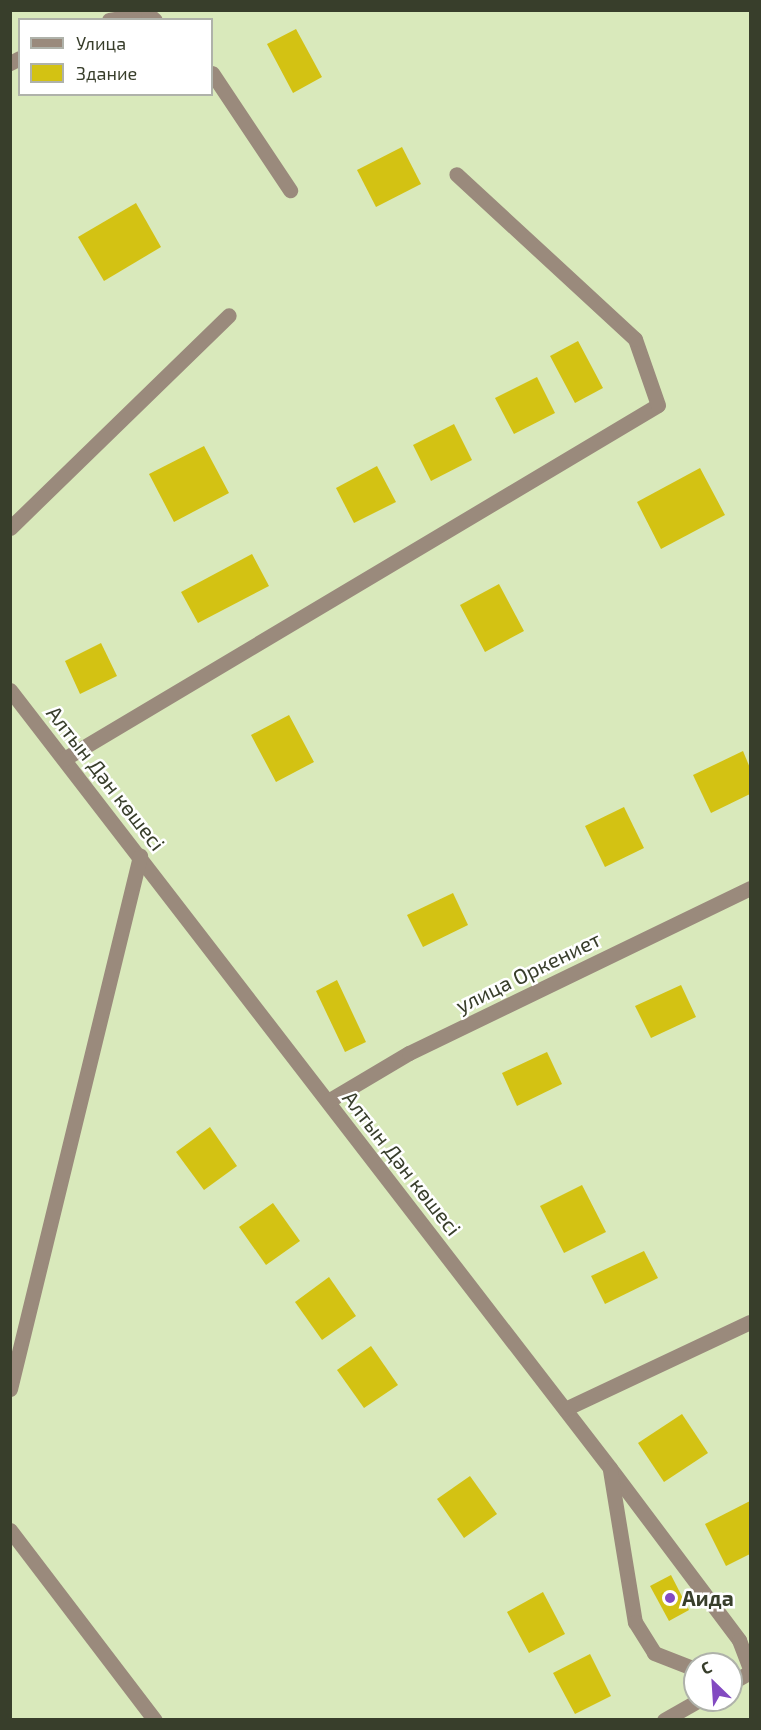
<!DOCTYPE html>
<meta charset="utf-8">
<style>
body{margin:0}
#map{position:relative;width:761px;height:1730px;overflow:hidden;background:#d9e9bb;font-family:"Exo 2",sans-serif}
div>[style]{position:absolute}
.building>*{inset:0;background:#d3c213}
.minor>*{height:15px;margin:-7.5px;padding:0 7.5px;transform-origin:7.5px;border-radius:7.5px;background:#9a8a7c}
.dots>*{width:16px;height:16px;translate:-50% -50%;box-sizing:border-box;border:3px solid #fff;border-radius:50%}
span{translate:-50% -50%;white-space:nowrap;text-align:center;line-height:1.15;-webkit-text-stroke:5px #fff;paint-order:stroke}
.street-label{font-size:21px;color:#383e2b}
.poi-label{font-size:21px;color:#383e2b;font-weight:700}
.left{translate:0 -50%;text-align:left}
.frame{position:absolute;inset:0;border:12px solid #383e2b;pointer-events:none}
.legend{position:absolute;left:18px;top:18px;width:195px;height:78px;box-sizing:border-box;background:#fff;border:2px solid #afb2aa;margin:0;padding:8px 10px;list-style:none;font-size:18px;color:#383e2b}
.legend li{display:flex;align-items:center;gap:12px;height:30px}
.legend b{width:30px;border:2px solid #afb2aa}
.north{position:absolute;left:683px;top:1652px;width:60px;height:60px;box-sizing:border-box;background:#fff;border:2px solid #afb2aa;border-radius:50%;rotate:335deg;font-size:16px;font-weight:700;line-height:24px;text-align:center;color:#383e2b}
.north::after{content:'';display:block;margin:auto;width:21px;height:27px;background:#834ac1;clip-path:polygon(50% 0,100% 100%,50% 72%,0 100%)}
</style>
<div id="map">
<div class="building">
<i style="clip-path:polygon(296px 29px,322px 77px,293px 93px,267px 44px)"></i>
<i style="clip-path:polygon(402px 147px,421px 184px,376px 207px,357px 170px)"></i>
<i style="clip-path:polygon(136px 203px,161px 247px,104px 281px,78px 237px)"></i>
<i style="clip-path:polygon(578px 341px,603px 388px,575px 403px,550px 356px)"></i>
<i style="clip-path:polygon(537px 377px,555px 413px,514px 434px,495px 398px)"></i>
<i style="clip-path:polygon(454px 424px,472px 460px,431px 481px,413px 445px)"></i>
<i style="clip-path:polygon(204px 446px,229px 493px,174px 522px,149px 474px)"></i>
<i style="clip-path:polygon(377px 466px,396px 502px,354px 523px,336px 488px)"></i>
<i style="clip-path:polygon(700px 468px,725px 515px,661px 549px,637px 502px)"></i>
<i style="clip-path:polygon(252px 554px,269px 586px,198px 623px,181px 592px)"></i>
<i style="clip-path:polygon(499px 584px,524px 631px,485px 652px,460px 605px)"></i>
<i style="clip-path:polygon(101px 643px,117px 676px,80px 694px,65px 661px)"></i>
<i style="clip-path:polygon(289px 715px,314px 762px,276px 782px,251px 735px)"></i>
<i style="clip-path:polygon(743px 751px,750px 768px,750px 794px,711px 813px,693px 775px)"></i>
<i style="clip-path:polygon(624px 807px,644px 848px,605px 867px,585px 826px)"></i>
<i style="clip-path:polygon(453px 893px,468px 925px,423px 947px,407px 915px)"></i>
<i style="clip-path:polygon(337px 980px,366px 1042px,345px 1052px,316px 991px)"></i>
<i style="clip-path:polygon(681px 985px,696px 1017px,651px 1038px,635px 1006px)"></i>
<i style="clip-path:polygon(547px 1052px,562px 1084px,517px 1106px,502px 1073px)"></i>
<i style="clip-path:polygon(210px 1127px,237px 1166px,204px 1190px,176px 1152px)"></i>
<i style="clip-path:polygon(582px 1185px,606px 1232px,564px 1253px,540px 1206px)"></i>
<i style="clip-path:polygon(273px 1203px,300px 1241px,266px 1265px,239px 1227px)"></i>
<i style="clip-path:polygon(644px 1251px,658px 1278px,605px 1304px,591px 1276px)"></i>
<i style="clip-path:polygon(329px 1277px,356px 1316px,322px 1340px,295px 1302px)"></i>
<i style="clip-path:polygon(371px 1346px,398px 1385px,364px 1408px,337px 1370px)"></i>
<i style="clip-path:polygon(682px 1414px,708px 1453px,664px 1482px,638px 1443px)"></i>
<i style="clip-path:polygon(470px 1476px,497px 1514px,464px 1538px,437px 1499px)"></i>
<i style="clip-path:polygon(750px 1501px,750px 1554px,726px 1566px,705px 1524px)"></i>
<i style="clip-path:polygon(671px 1575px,689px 1610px,669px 1621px,650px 1586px)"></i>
<i style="clip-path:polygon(543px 1592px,565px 1634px,529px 1653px,507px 1612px)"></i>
<i style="clip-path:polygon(590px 1654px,611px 1696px,575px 1714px,553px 1673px)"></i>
</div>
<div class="minor">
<i style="left:109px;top:20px;width:39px;rotate:-9deg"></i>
<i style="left:148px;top:14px;width:9px;rotate:41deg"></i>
<i style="left:10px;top:63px;width:11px;rotate:-27deg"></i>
<i style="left:212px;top:73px;width:141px;rotate:56.3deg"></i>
<i style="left:10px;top:528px;width:305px;rotate:-44.2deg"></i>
<i style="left:10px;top:690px;width:982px;rotate:52.36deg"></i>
<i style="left:610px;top:1468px;width:215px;rotate:53.1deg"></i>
<i style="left:739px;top:1640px;width:31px;rotate:69deg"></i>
<i style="left:64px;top:759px;width:691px;rotate:-30.79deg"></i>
<i style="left:658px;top:405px;width:70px;rotate:-109.2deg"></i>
<i style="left:635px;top:339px;width:243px;rotate:-137.3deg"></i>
<i style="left:328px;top:1101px;width:94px;rotate:-30.7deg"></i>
<i style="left:409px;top:1053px;width:379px;rotate:-25.8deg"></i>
<i style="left:10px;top:1389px;width:549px;rotate:-76.29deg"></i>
<i style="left:565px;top:1409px;width:204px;rotate:-25.2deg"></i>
<i style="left:610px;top:1470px;width:154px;rotate:80.7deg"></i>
<i style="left:635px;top:1622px;width:36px;rotate:58deg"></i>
<i style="left:654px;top:1653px;width:44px;rotate:21.3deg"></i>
<i style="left:10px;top:1530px;width:239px;rotate:52.7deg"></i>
<i style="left:731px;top:1683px;width:22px;rotate:-30deg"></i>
<i style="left:664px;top:1720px;width:40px;rotate:-29.7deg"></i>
</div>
<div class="dots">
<i style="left:670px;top:1598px;background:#834ac1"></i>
</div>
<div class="street-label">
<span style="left:106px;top:778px;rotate:52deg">Алтын Дән көшесі</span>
<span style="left:528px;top:972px;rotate:-26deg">улица Оркениет</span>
<span style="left:402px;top:1163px;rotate:52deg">Алтын Дән көшесі</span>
</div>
<div class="poi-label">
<span class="left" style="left:682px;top:1598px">Аида</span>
</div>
<div class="frame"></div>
<ul class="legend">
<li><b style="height:8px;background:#9a8a7c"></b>Улица</li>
<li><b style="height:16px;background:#d3c213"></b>Здание</li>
</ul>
<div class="north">С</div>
</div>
